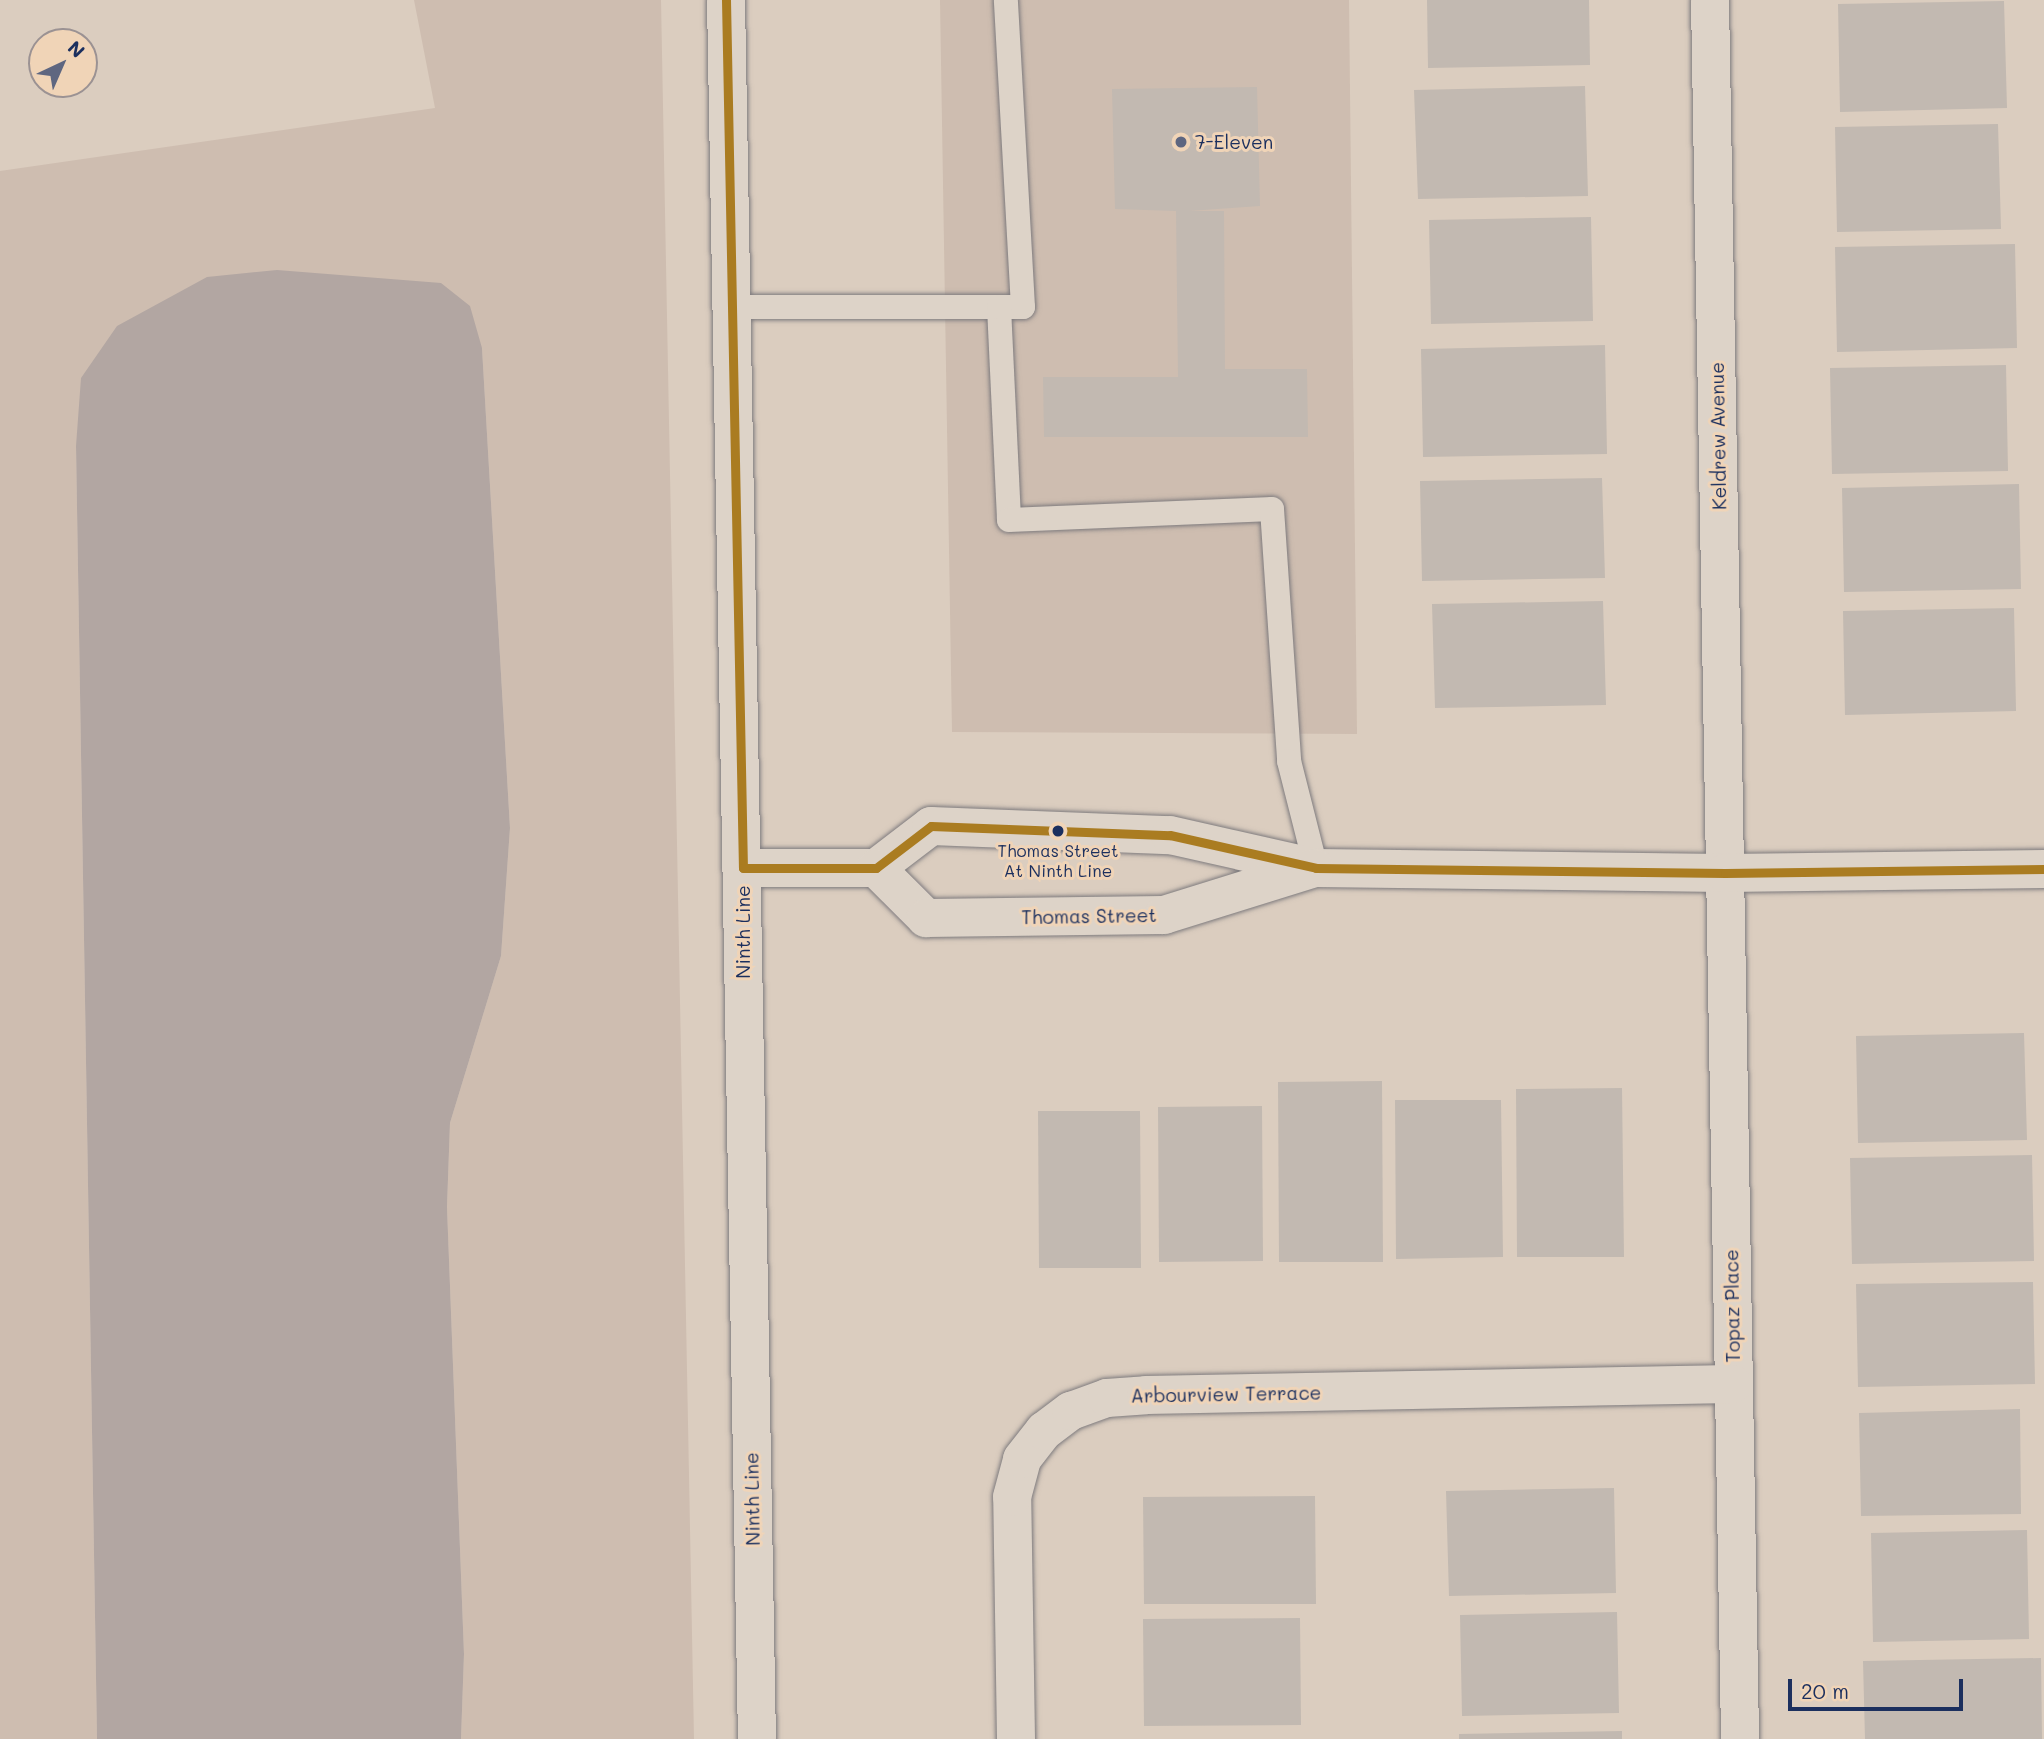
<!DOCTYPE html>
<style>
body{margin:0}
#map{position:relative;width:2044px;height:1739px;overflow:hidden;background:#dbcdbf;font-family:Mali,sans-serif}
div>[style]{position:absolute}
.built>*{inset:0;background:#cebdb0}
.water>*{inset:0;background:#b2a6a2}
.building>*{inset:0;background:#c2b9b1}
.roads{filter:drop-shadow(0 0 2px #7e7b7e) drop-shadow(0 0 2px #7e7b7e)}
.service>*{height:24px;margin:-12px;padding:0 12px;transform-origin:12px;border-radius:12px;background:#ddd3c8}
.minor>*{height:38px;margin:-19px;padding:0 19px;transform-origin:19px;border-radius:19px;background:#ddd3c8}
.tertiary>*{height:38px;margin:-19px;padding:0 19px;transform-origin:19px;border-radius:19px;background:#ddd3c8}
.secondary>*{height:38px;margin:-19px;padding:0 19px;transform-origin:19px;border-radius:19px;background:#ddd3c8}
.bus-1>*{height:9px;margin:-4.5px;padding:0 4.5px;transform-origin:4.5px;border-radius:4.5px;background:#aa7c21}
.dots>*{width:19px;height:19px;translate:-50% -50%;box-sizing:border-box;border:4px solid #f0d4b7;border-radius:50%}
span{translate:-50% -50%;white-space:nowrap;text-align:center;line-height:1.15;-webkit-text-stroke:6px #f0d4b7;paint-order:stroke}
.bus-label{font-size:17px;color:#1b2f5e}
.poi-label{font-size:19px;color:#1b2f5e}
.left{translate:0 -50%;text-align:left}
.street-label{font-size:19px;color:#1b2f5e}
.north{position:absolute;left:28px;top:28px;width:70px;height:70px;box-sizing:border-box;background:#f0d4b7;border:2px solid #9b9293;border-radius:50%;rotate:44deg;font-size:19px;font-weight:700;line-height:28px;text-align:center;color:#1b2f5e}
.north::after{content:'';display:block;margin:auto;width:24px;height:32px;background:#5e6680;clip-path:polygon(50% 0,100% 100%,50% 72%,0 100%)}
.scale{position:absolute;left:1788px;top:1679px;width:175px;height:32px;box-sizing:border-box;border:4px solid #1b2f5e;border-top:0;padding-left:9px;font-size:21px;line-height:24px;white-space:nowrap;color:#1b2f5e;-webkit-text-stroke:5px #f0d4b7;paint-order:stroke}
</style>
<div id="map">
<div class="built">
<i style="clip-path:polygon(414px 0,661px 0,694px 1739px,461px 1739px,464px 1654px,447px 1207px,450px 1123px,501px 956px,510px 828px,482px 348px,76px 446px,97px 1739px,0 1739px,0 171px,435px 108px)"></i>
<i style="clip-path:polygon(940px 0,1349px 0,1357px 734px,952px 732px)"></i>
</div>
<div class="water">
<i style="clip-path:polygon(277px 270px,441px 283px,470px 306px,482px 348px,510px 828px,501px 956px,450px 1123px,447px 1207px,464px 1654px,461px 1739px,97px 1739px,76px 446px,81px 378px,117px 326px,207px 277px)"></i>
</div>
<div class="building">
<i style="clip-path:polygon(1427px 0,1589px 0,1590px 65px,1428px 68px)"></i>
<i style="clip-path:polygon(2004px 1px,2007px 108px,1840px 112px,1838px 4px)"></i>
<i style="clip-path:polygon(1585px 86px,1588px 196px,1418px 199px,1414px 90px)"></i>
<i style="clip-path:polygon(1257px 87px,1260px 206px,1189px 211px,1224px 211px,1225px 369px,1307px 369px,1308px 437px,1044px 437px,1043px 377px,1178px 377px,1176px 211px,1115px 209px,1112px 89px)"></i>
<i style="clip-path:polygon(1998px 124px,2001px 229px,1837px 232px,1835px 127px)"></i>
<i style="clip-path:polygon(1591px 217px,1593px 321px,1431px 324px,1429px 220px)"></i>
<i style="clip-path:polygon(2015px 244px,2017px 348px,1837px 352px,1835px 247px)"></i>
<i style="clip-path:polygon(1605px 345px,1607px 454px,1423px 457px,1421px 349px)"></i>
<i style="clip-path:polygon(2006px 365px,2008px 471px,1832px 474px,1830px 368px)"></i>
<i style="clip-path:polygon(1602px 478px,1605px 578px,1422px 581px,1420px 481px)"></i>
<i style="clip-path:polygon(2019px 484px,2021px 589px,1844px 592px,1842px 488px)"></i>
<i style="clip-path:polygon(1603px 601px,1606px 705px,1435px 708px,1432px 604px)"></i>
<i style="clip-path:polygon(2014px 608px,2016px 711px,1845px 715px,1843px 611px)"></i>
<i style="clip-path:polygon(2024px 1033px,2027px 1140px,1858px 1143px,1856px 1036px)"></i>
<i style="clip-path:polygon(1382px 1081px,1383px 1262px,1279px 1262px,1278px 1082px)"></i>
<i style="clip-path:polygon(1622px 1088px,1624px 1257px,1517px 1257px,1516px 1089px)"></i>
<i style="clip-path:polygon(1395px 1100px,1501px 1100px,1503px 1257px,1396px 1259px)"></i>
<i style="clip-path:polygon(1262px 1106px,1263px 1261px,1159px 1262px,1158px 1107px)"></i>
<i style="clip-path:polygon(1038px 1111px,1140px 1111px,1141px 1268px,1039px 1268px)"></i>
<i style="clip-path:polygon(2032px 1155px,2034px 1261px,1852px 1264px,1850px 1158px)"></i>
<i style="clip-path:polygon(2033px 1282px,2035px 1384px,1858px 1387px,1856px 1284px)"></i>
<i style="clip-path:polygon(2020px 1409px,2021px 1514px,1861px 1516px,1859px 1413px)"></i>
<i style="clip-path:polygon(1614px 1488px,1616px 1593px,1449px 1596px,1446px 1491px)"></i>
<i style="clip-path:polygon(1315px 1496px,1316px 1604px,1144px 1604px,1143px 1497px)"></i>
<i style="clip-path:polygon(2027px 1530px,2029px 1639px,1873px 1642px,1871px 1533px)"></i>
<i style="clip-path:polygon(1617px 1612px,1619px 1713px,1462px 1716px,1460px 1615px)"></i>
<i style="clip-path:polygon(1300px 1618px,1301px 1725px,1144px 1726px,1143px 1619px)"></i>
<i style="clip-path:polygon(2041px 1658px,2042px 1739px,1865px 1739px,1863px 1661px)"></i>
<i style="clip-path:polygon(1622px 1731px,1622px 1739px,1459px 1739px,1459px 1734px)"></i>
</div>
<div class="roads">
<div class="service">
<i style="left:732px;top:307px;width:267px"></i>
<i style="left:999px;top:307px;width:213px;rotate:87.3deg"></i>
<i style="left:1009px;top:520px;width:263px;rotate:-2.4deg"></i>
<i style="left:1272px;top:509px;width:253px;rotate:86.1deg"></i>
<i style="left:1289px;top:761px;width:110px;rotate:75.8deg"></i>
<i style="left:999px;top:307px;width:24px"></i>
<i style="left:1023px;top:307px;width:307px;rotate:-93.2deg"></i>
</div>
<div class="minor">
<i style="left:1710px;top:0;width:1739px;rotate:89.01deg"></i>
<i style="left:1016px;top:1739px;width:242px;rotate:-90.9deg"></i>
<i style="left:1012px;top:1497px;width:39px;rotate:-75deg"></i>
<i style="left:1022px;top:1459px;width:36px;rotate:-52deg"></i>
<i style="left:1044px;top:1431px;width:34px;rotate:-37deg"></i>
<i style="left:1071px;top:1411px;width:38px;rotate:-20deg"></i>
<i style="left:1107px;top:1398px;width:39px;rotate:-4deg"></i>
<i style="left:1146px;top:1395px;width:587px;rotate:-1.07deg"></i>
</div>
<div class="tertiary">
<i style="left:743px;top:868px;width:133px"></i>
<i style="left:876px;top:868px;width:69px;rotate:-37.4deg"></i>
<i style="left:931px;top:826px;width:239px;rotate:2.2deg"></i>
<i style="left:1170px;top:835px;width:150px;rotate:12.7deg"></i>
<i style="left:1316px;top:868px;width:409px;rotate:0.7deg"></i>
<i style="left:1725px;top:873px;width:319px;rotate:-0.7deg"></i>
<i style="left:876px;top:868px;width:71px;rotate:45deg"></i>
<i style="left:926px;top:918px;width:238px;rotate:-0.7deg"></i>
<i style="left:1164px;top:915px;width:158px;rotate:-17.3deg"></i>
</div>
<div class="secondary">
<i style="left:726px;top:0;width:1739px;rotate:88.98deg"></i>
</div>
</div>
<div class="bus-1">
<i style="left:726px;top:0;width:868px;rotate:88.88deg"></i>
<i style="left:743px;top:868px;width:133px"></i>
<i style="left:876px;top:868px;width:69px;rotate:-37.4deg"></i>
<i style="left:931px;top:826px;width:239px;rotate:2.2deg"></i>
<i style="left:1170px;top:835px;width:150px;rotate:12.7deg"></i>
<i style="left:1316px;top:868px;width:409px;rotate:0.7deg"></i>
<i style="left:1725px;top:873px;width:319px;rotate:-0.7deg"></i>
</div>
<div class="dots">
<i style="left:1181px;top:142px;background:#5e6680"></i>
<i style="left:1058px;top:831px;background:#1b2f5e"></i>
</div>
<div class="bus-label">
<span style="left:1058px;top:861px">Thomas Street<br>At Ninth Line</span>
</div>
<div class="poi-label">
<span class="left" style="left:1195px;top:142px">7-Eleven</span>
</div>
<div class="street-label">
<span style="left:1718px;top:436px;rotate:-91deg">Keldrew Avenue</span>
<span style="left:1089px;top:916px;rotate:-1deg">Thomas Street</span>
<span style="left:743px;top:932px;rotate:-90deg">Ninth Line</span>
<span style="left:1732px;top:1306px;rotate:-91deg">Topaz Place</span>
<span style="left:1226px;top:1394px;rotate:-1deg">Arbourview Terrace</span>
<span style="left:752px;top:1499px;rotate:-91deg">Ninth Line</span>
</div>
<div class="north">N</div>
<div class="scale">20 m</div>
</div>
